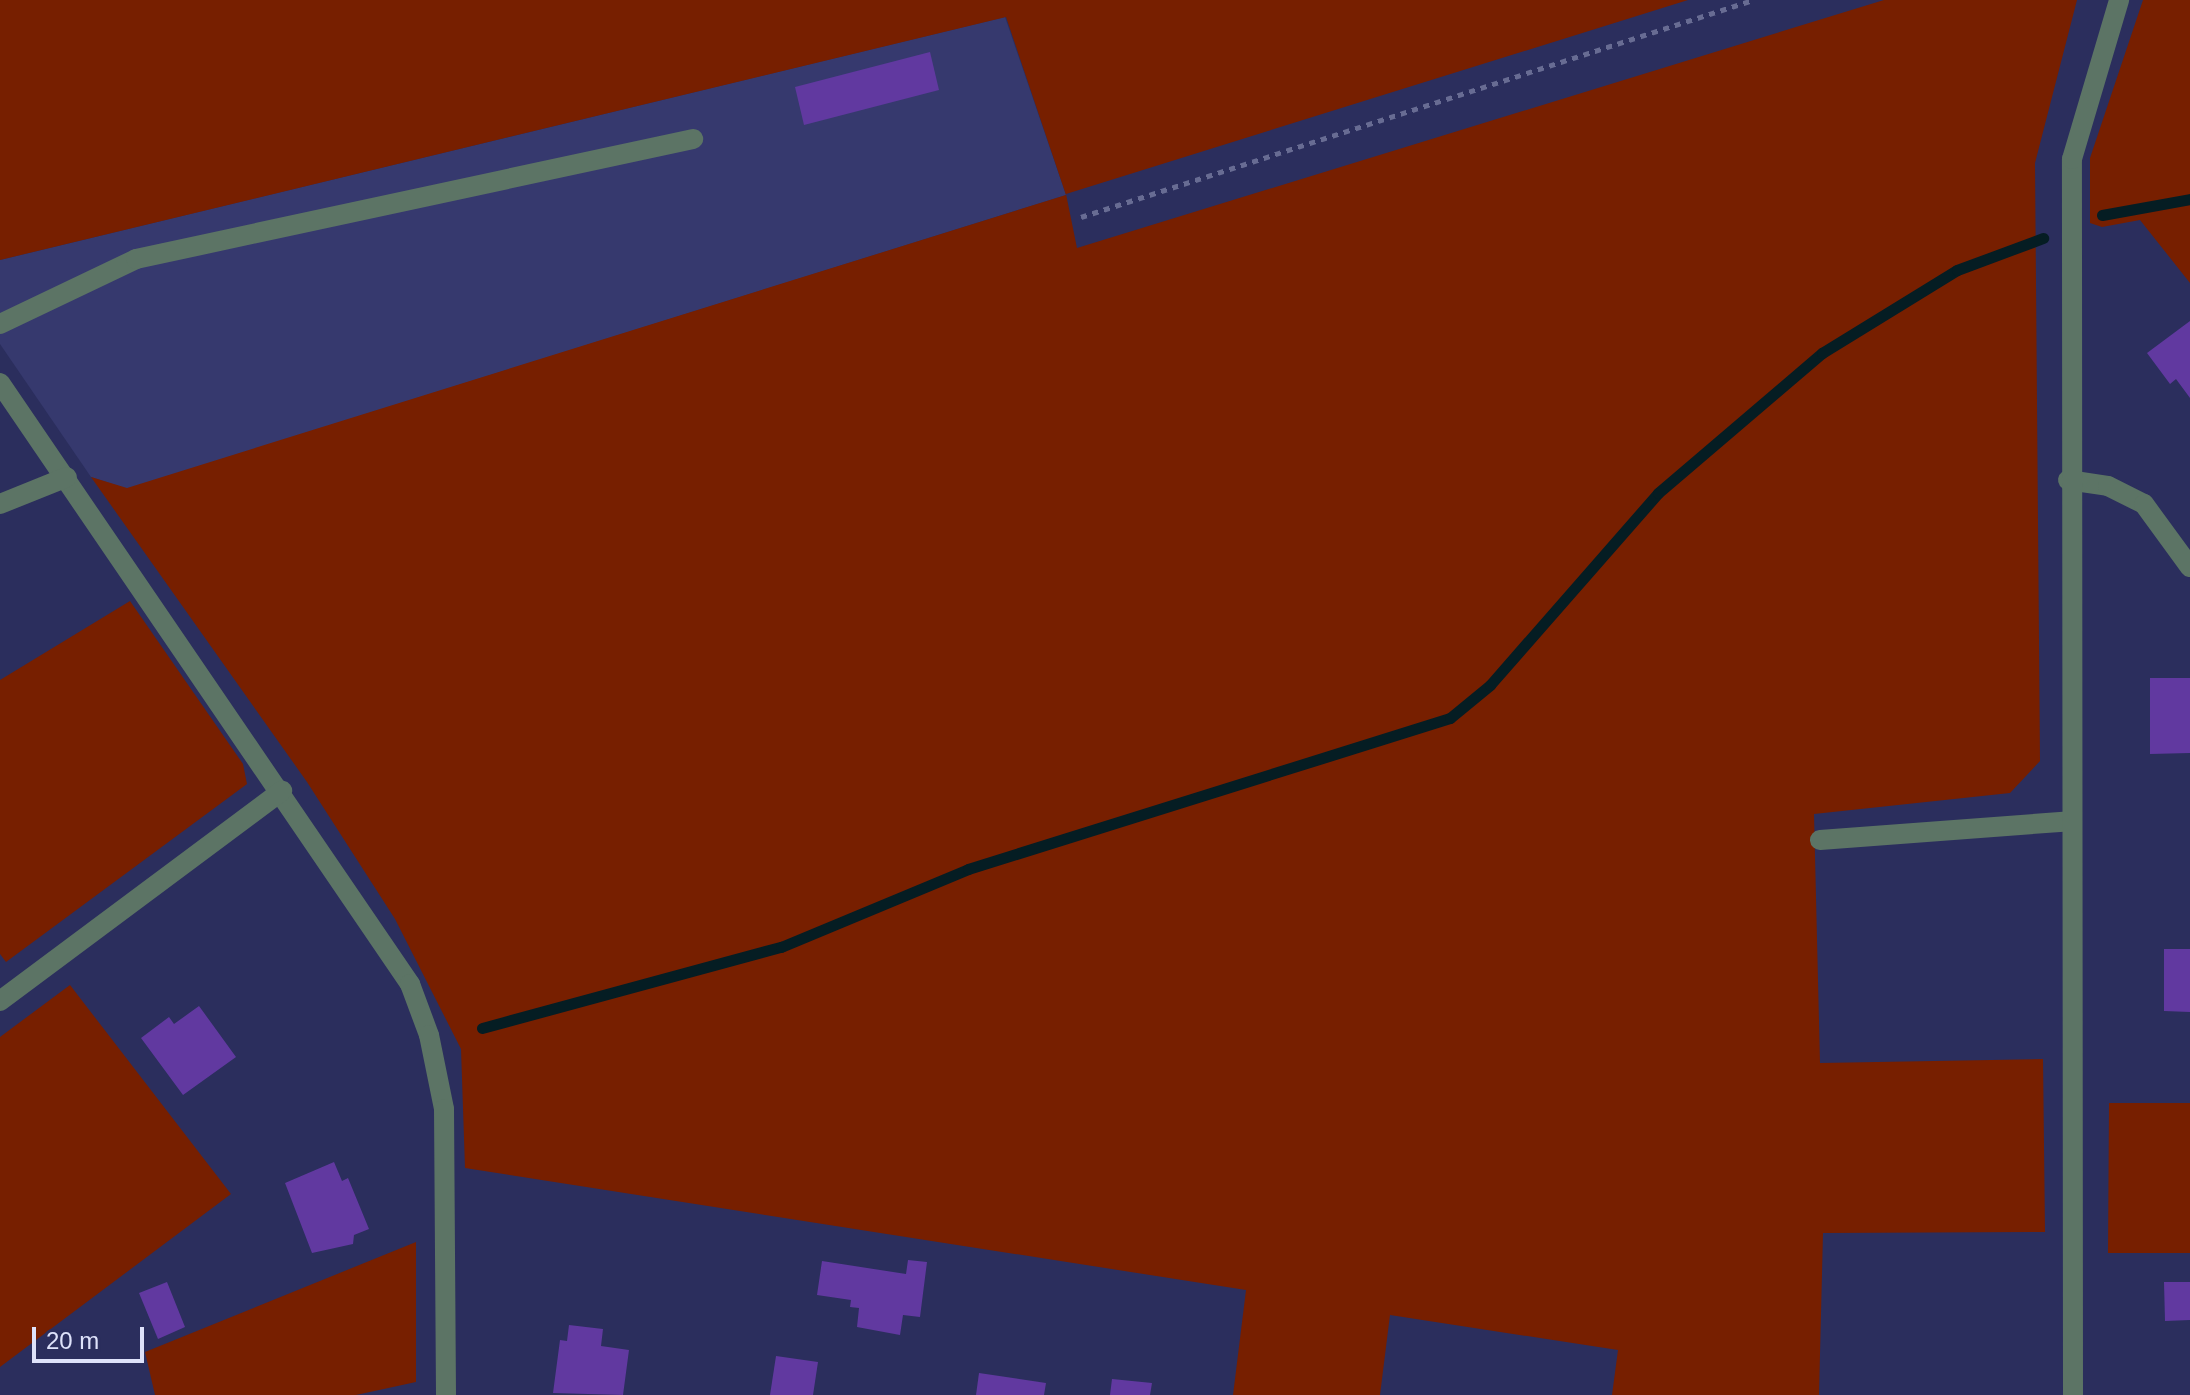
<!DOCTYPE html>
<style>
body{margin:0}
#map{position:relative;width:2190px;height:1395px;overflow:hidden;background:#2b2e5d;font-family:Arial,sans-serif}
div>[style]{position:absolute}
.built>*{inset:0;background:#36396e}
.green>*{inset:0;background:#771f00}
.stream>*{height:11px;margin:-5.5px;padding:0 5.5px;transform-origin:5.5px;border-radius:5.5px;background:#051d23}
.building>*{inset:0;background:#6139a0}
.path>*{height:5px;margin-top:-2.5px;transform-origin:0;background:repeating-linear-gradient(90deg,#686c93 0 6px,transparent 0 12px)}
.lane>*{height:20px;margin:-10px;padding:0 10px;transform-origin:10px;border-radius:10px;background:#5c7465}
.street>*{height:20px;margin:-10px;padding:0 10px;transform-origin:10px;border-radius:10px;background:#5c7465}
span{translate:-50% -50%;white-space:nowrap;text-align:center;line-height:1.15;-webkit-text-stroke:6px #2b2e5d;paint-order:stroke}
.scale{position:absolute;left:32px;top:1327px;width:112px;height:36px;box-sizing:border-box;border:4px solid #dee2fa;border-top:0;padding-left:10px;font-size:24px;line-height:28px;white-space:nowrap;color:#dee2fa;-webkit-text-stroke:6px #2b2e5d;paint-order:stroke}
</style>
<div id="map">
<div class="built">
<i style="clip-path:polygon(1005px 17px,1066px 195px,127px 489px,91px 477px,0 344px,0 260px)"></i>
</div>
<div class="green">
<i style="clip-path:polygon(0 0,1688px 0,1066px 194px,1077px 248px,1884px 0,2077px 0,2035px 163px,2040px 761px,2010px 793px,1814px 814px,1820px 1063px,2043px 1059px,2045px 1232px,1823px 1233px,1819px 1395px,1612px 1395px,1618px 1350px,1390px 1315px,1380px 1395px,1233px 1395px,1246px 1290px,465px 1168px,461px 1049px,395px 919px,307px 782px,91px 477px,127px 488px,1066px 195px,1006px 17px,0 260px)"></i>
<i style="clip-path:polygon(2143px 0,2190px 0,2190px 283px,2140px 220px,2102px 227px,2090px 223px,2090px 158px)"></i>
<i style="clip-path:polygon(130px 601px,243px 764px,247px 784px,6px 962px,0 954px,0 680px)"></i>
<i style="clip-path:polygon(70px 985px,231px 1194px,0 1367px,0 1037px)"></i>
<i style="clip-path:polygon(2109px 1103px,2190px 1103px,2190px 1253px,2108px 1253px)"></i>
<i style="clip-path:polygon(416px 1242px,416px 1382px,356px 1395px,155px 1395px,145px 1352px)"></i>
</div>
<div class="stream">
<i style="left:2102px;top:215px;width:89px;rotate:-10.3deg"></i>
<i style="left:482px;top:1028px;width:310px;rotate:-15.2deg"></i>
<i style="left:781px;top:947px;width:203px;rotate:-22.6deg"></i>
<i style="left:968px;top:869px;width:505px;rotate:-17.39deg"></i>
<i style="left:1450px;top:718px;width:52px;rotate:-39.5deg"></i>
<i style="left:1490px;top:685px;width:255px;rotate:-48.8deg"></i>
<i style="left:1658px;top:493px;width:216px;rotate:-40.5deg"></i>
<i style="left:1822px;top:353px;width:158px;rotate:-31.6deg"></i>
<i style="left:1957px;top:270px;width:92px;rotate:-20.4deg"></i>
</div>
<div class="building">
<i style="clip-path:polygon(930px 52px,939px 90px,804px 125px,795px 87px)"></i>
<i style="clip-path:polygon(2190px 321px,2190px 398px,2176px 379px,2170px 384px,2147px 353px)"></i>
<i style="clip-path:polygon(2150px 678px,2190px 678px,2190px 753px,2150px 754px)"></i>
<i style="clip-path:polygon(2164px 949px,2190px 949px,2190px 1012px,2164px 1011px)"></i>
<i style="clip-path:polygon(199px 1006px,236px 1057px,183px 1095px,141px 1038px,169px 1017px,174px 1024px)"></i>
<i style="clip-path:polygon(334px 1162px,342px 1181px,348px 1178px,369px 1229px,354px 1235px,353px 1244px,312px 1253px,285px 1183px)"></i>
<i style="clip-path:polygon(908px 1260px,927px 1262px,920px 1317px,903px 1315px,900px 1335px,857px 1327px,859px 1308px,850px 1307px,851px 1300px,817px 1295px,822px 1261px,906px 1274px)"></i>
<i style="clip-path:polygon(167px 1282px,185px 1327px,158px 1339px,139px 1293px)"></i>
<i style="clip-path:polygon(2164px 1282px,2190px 1282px,2190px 1320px,2165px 1321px)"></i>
<i style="clip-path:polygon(569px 1325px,603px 1329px,601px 1346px,629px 1350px,623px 1395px,553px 1393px,560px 1340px,567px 1341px)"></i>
<i style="clip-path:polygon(776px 1356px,818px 1362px,813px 1395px,770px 1395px)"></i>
<i style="clip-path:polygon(979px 1373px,1046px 1383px,1044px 1395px,976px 1395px)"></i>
<i style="clip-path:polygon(1112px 1379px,1152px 1383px,1150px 1395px,1110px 1395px)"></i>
</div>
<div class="path">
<i style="left:1081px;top:217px;width:706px;rotate:-17.9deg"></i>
</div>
<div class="lane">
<i style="left:0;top:324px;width:151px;rotate:-25.5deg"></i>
<i style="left:136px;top:259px;width:570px;rotate:-12.16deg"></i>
</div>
<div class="street">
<i style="left:0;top:383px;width:728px;rotate:55.7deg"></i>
<i style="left:410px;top:984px;width:54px;rotate:69.6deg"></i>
<i style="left:429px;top:1035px;width:76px;rotate:78.5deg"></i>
<i style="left:444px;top:1109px;width:286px;rotate:89.6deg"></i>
<i style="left:2068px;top:480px;width:40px;rotate:8.5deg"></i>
<i style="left:2108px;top:486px;width:40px;rotate:26.6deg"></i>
<i style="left:2144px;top:504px;width:78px;rotate:53.9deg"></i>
<i style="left:0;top:504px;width:72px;rotate:-21.9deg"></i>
<i style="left:1820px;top:840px;width:251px;rotate:-4.3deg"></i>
<i style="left:0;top:1001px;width:352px;rotate:-36.7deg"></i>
<i style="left:2073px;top:1395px;width:1236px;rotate:-90.05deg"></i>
<i style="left:2072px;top:159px;width:166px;rotate:-73.5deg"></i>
</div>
<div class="scale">20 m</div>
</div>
